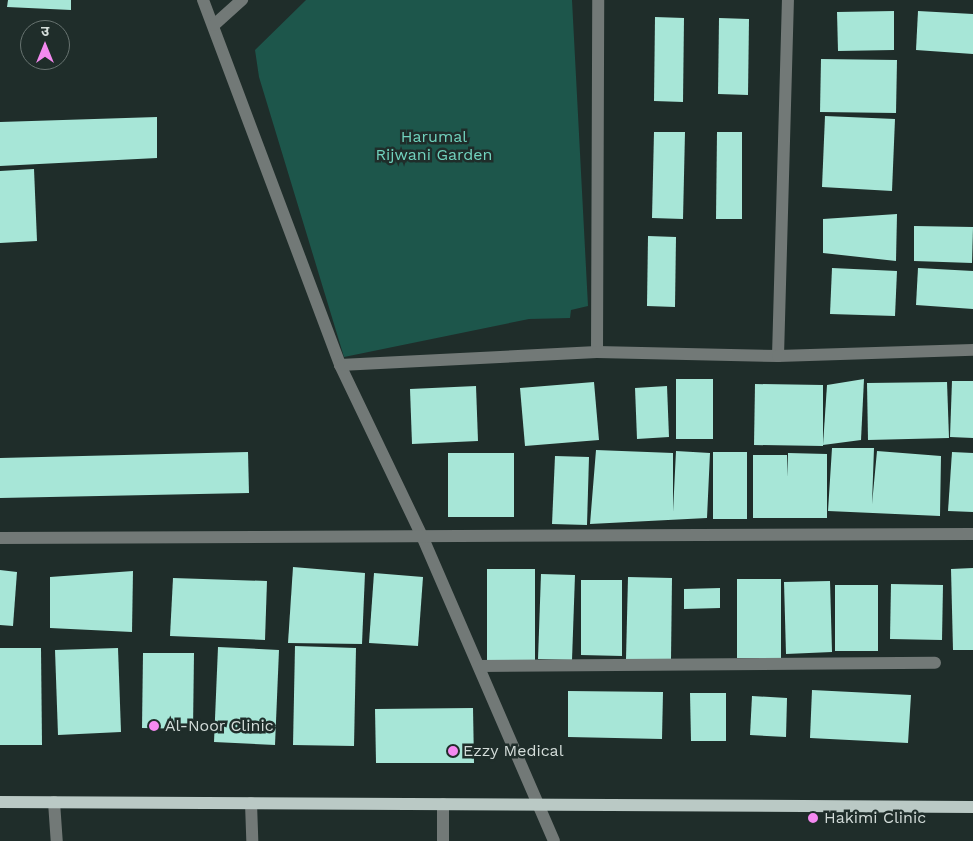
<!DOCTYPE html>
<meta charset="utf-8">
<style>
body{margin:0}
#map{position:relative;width:973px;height:841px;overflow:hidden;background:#1f2d2a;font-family:"Work Sans","Noto Sans Devanagari",sans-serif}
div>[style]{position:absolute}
.green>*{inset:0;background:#1d564b}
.building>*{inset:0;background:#a7e6d7}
.minor>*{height:12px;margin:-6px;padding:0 6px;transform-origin:6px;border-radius:6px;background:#727977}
.major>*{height:12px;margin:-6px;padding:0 6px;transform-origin:6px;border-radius:6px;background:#bac9c5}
.dots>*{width:14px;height:14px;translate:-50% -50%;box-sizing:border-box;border:2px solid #1f2d2a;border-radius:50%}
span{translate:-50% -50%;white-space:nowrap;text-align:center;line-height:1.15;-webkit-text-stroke:5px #1f2d2a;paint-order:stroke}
.park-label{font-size:16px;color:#71d3be}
.poi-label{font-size:16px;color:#d3dcd9}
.left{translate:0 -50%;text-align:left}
.north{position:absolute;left:20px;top:20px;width:50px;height:50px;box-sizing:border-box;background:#1f2d2a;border:1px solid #677370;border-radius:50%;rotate:0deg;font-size:14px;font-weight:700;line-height:20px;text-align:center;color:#d3dcd9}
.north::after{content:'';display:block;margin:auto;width:18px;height:22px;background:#f489f0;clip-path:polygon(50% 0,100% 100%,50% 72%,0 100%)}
</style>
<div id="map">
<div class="green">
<i style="clip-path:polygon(306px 0,572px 0,588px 306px,571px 310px,570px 318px,529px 319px,344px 357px,259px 77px,255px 50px)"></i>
</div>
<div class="building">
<i style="clip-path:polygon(8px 0,71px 0,71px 10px,7px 7px)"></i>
<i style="clip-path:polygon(894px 11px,894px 50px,838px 51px,837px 12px)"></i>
<i style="clip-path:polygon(918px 11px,973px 14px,973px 54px,916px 50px)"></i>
<i style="clip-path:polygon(655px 17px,684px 18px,683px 102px,654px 101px)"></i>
<i style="clip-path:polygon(719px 18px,749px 19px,748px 95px,718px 94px)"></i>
<i style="clip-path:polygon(821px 59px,897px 60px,896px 113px,820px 112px)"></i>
<i style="clip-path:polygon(825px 116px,895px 119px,892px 191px,822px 187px)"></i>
<i style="clip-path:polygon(157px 117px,157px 158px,0 166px,0 122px)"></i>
<i style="clip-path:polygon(654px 132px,685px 132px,683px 219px,652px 218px)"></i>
<i style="clip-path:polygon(717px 132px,742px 132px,742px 219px,716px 219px)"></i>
<i style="clip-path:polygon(34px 169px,37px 241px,0 243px,0 171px)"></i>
<i style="clip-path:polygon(897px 214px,896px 261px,823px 253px,823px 219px)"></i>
<i style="clip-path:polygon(914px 226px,973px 227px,972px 263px,914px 261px)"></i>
<i style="clip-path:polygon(648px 236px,676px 237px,675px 307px,647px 306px)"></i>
<i style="clip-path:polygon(832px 268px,897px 271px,895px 316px,830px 314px)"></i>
<i style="clip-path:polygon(918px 268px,973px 271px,973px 309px,916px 305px)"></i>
<i style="clip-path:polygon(676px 379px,713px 379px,713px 439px,676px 439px)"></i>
<i style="clip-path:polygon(864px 379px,861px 440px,823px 445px,827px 385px)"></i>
<i style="clip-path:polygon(952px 381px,973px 381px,973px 438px,950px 437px)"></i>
<i style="clip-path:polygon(594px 382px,599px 440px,525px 446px,520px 388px)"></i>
<i style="clip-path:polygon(947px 382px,949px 438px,868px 440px,867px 383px)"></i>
<i style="clip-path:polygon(755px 384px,823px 385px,823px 446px,754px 445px)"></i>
<i style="clip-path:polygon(476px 386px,478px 441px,412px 444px,410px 389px)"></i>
<i style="clip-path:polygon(667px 386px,669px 437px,637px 439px,635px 388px)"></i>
<i style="clip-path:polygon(832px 448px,874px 448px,872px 504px,877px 451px,941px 456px,940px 516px,828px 511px)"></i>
<i style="clip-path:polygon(596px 450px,673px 453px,673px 512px,676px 451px,710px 453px,707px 518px,590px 524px)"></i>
<i style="clip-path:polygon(248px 452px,249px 493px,0 498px,0 458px)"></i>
<i style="clip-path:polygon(713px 452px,747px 452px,747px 519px,713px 519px)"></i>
<i style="clip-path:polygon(952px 452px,973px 453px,973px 512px,948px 511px)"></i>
<i style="clip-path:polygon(448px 453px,514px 453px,514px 517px,448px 517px)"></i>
<i style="clip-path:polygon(788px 453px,827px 454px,827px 518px,753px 518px,753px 455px,787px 455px,788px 477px)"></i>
<i style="clip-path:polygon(555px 456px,589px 457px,587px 525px,552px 524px)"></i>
<i style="clip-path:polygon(293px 567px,365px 573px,362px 644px,288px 643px)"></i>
<i style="clip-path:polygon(973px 568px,973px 650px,953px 650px,951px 569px)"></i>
<i style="clip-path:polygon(487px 569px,535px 569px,535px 660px,487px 660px)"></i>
<i style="clip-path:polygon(0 570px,17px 572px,13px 626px,0 625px)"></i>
<i style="clip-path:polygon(133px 571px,132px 632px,50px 628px,50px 577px)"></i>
<i style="clip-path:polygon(374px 573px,423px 577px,418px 646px,369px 643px)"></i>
<i style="clip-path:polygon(541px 574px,575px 575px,572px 660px,538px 659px)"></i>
<i style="clip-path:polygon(628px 577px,672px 578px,671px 659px,626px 659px)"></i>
<i style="clip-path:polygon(173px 578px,267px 581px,265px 640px,170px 636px)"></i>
<i style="clip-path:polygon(737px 579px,781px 579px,781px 658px,737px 658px)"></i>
<i style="clip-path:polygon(581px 580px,622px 580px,622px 656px,581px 655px)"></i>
<i style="clip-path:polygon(830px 581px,832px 652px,786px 654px,784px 582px)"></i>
<i style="clip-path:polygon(891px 584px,943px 585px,942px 640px,890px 639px)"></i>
<i style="clip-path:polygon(835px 585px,878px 585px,878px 651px,835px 651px)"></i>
<i style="clip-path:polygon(720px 588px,720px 608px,684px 609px,684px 589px)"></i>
<i style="clip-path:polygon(295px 646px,356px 648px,354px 746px,293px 745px)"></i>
<i style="clip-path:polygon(218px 647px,279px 650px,275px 745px,214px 742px)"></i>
<i style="clip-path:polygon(0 648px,41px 648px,42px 745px,0 745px)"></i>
<i style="clip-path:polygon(118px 648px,121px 732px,58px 735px,55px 650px)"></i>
<i style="clip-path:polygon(143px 653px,194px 653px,193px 729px,142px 728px)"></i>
<i style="clip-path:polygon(812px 690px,911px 695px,908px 743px,810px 738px)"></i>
<i style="clip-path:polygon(568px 691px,663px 692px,662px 739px,568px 737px)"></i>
<i style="clip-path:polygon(690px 693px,726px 693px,726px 741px,691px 741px)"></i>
<i style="clip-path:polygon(752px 696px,787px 698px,786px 737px,750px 735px)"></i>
<i style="clip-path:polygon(473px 708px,474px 763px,376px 763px,375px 709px)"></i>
</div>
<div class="minor">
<i style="left:203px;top:0;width:390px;rotate:69.4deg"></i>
<i style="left:340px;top:365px;width:190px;rotate:64.4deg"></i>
<i style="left:422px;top:536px;width:332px;rotate:66.6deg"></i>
<i style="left:214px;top:25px;width:38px;rotate:-42deg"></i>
<i style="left:597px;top:352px;width:352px;rotate:-89.8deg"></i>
<i style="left:778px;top:356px;width:356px;rotate:-88.4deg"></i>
<i style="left:340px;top:365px;width:257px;rotate:-2.9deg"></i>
<i style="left:597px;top:352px;width:181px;rotate:1.3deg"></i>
<i style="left:778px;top:356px;width:195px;rotate:-1.8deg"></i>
<i style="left:0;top:538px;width:973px;rotate:-0.24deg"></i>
<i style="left:479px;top:666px;width:456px;rotate:-0.4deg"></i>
<i style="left:54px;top:802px;width:39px;rotate:86deg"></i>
<i style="left:251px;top:803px;width:38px;rotate:88deg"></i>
<i style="left:443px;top:841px;width:37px;rotate:-90deg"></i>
</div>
<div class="major">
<i style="left:0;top:802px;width:973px;rotate:0.29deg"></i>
</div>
<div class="dots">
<i style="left:154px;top:726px;background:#f489f0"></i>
<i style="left:453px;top:751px;background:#f489f0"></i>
<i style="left:813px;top:818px;background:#f489f0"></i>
</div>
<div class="park-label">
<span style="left:434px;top:146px">Harumal<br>Rijwani Garden</span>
</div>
<div class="poi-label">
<span class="left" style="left:165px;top:726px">Al-Noor Clinic</span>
<span class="left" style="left:463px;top:751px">Ezzy Medical</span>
<span class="left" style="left:824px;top:818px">Hakimi Clinic</span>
</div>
<div class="north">उ</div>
</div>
